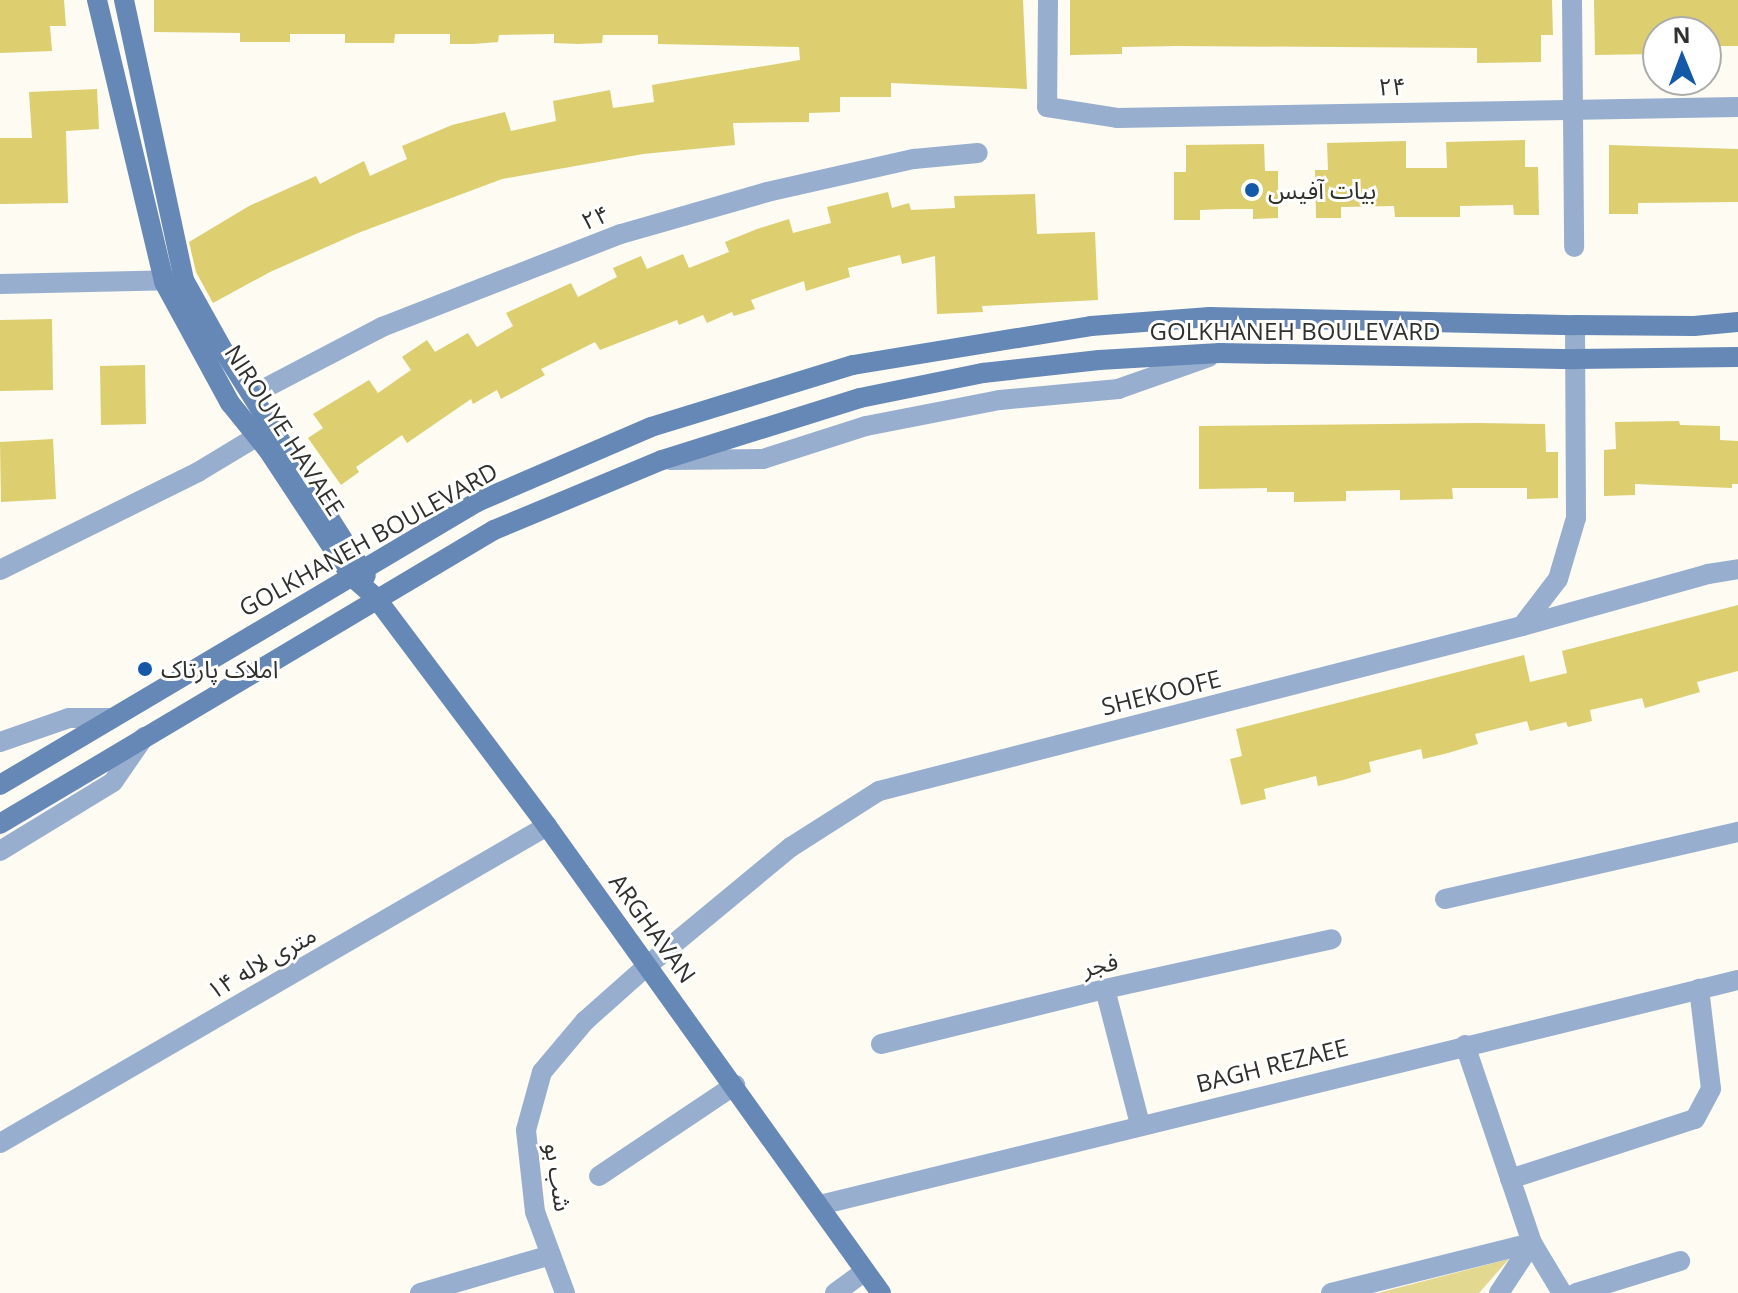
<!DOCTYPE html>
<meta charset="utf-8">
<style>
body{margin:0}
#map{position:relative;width:1738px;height:1293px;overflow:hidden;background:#fdfbf2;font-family:"Open Sans","Noto Sans Arabic",sans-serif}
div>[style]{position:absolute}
.green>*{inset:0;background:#e3d890}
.building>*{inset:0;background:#ddce70}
.street>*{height:20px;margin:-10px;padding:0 10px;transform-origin:10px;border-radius:10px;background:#97aece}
.secondary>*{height:20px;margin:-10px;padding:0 10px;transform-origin:10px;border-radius:10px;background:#6688b6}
.dots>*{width:22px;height:22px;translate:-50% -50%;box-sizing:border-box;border:4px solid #fff;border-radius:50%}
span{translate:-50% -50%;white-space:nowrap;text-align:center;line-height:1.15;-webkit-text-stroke:6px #fff;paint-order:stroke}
.street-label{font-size:24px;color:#30302c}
.poi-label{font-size:24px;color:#30302c}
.left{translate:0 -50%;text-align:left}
.north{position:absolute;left:1642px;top:16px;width:80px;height:80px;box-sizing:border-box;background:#fff;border:2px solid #acacab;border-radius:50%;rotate:359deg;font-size:22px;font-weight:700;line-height:32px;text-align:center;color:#30302c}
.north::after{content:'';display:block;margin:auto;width:28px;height:36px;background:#1458a8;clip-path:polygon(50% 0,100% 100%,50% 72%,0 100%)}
</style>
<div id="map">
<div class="green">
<i style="clip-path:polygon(1509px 1259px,1479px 1293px,1378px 1293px)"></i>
</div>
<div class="building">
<i style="clip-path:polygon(0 0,64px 0,66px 26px,50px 26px,52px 51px,0 53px)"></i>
<i style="clip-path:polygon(154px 0,1023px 0,1027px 89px,891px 83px,891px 97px,840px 97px,840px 112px,809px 113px,809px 122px,733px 123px,735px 145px,643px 154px,502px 179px,358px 233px,270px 272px,213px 303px,196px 272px,189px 242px,249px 206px,316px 176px,320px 184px,364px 161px,370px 176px,407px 159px,402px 146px,452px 125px,505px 112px,511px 131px,556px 121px,553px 101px,610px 90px,613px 108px,654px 102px,652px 85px,800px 60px,799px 47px,658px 44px,658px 35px,603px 35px,602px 43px,577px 44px,554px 43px,554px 34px,499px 35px,498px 42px,473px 44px,450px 44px,450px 34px,395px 34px,394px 43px,345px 43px,345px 34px,290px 34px,290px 42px,240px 42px,240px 33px,154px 32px)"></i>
<i style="clip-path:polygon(1070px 0,1552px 0,1553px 35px,1541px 35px,1541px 62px,1477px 63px,1477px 48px,1177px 46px,1122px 47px,1122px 54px,1070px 55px)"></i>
<i style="clip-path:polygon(1594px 0,1738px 0,1738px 46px,1706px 46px,1706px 32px,1658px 32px,1658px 54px,1595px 55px)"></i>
<i style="clip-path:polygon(97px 89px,99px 129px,66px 131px,68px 203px,0 204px,0 138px,32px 138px,29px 92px)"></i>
<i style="clip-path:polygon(1525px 140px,1525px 167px,1538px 167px,1539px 215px,1514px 215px,1513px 205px,1460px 206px,1460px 217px,1395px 217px,1394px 206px,1341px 207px,1341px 218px,1316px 218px,1315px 170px,1328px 170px,1327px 143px,1406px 141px,1406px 168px,1447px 168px,1446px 142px)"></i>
<i style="clip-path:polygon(1264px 144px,1265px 171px,1278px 171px,1278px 218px,1253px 219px,1253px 209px,1227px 209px,1200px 210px,1200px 220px,1174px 220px,1174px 172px,1186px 172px,1186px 145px)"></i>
<i style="clip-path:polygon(1609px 145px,1738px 149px,1738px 202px,1638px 203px,1638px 214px,1609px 214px)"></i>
<i style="clip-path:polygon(888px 192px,892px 208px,909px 203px,911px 210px,955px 208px,954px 196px,1035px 194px,1037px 234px,1095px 232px,1098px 300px,982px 306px,983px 312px,937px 314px,935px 256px,902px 264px,900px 255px,848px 268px,850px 277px,806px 291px,804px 281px,751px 300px,755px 309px,734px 316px,732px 312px,707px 323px,703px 315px,679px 325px,677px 320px,600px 350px,595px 342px,541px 369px,545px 375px,501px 399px,497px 390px,473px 404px,471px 399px,407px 443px,402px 435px,356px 467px,359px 472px,341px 485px,308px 438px,323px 428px,313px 414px,369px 380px,378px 393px,411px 370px,402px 357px,427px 340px,435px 352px,468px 333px,477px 347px,513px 326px,506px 313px,571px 283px,578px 297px,617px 277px,613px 268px,641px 256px,647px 269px,683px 254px,689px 268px,729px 252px,725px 242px,757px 229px,789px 219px,793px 233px,831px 223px,827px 207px)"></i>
<i style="clip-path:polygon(52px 319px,53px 390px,0 391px,0 320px)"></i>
<i style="clip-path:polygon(145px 365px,146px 424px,101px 425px,100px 366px)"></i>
<i style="clip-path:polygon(1679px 421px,1680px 425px,1720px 426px,1720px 440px,1738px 441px,1738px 484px,1732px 484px,1732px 488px,1635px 484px,1635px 495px,1604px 496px,1604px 450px,1616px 449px,1615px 422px)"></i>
<i style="clip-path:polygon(1477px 423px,1545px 424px,1546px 452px,1558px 452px,1558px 498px,1527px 499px,1527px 488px,1452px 488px,1453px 499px,1400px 500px,1400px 490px,1346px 491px,1346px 501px,1294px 502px,1294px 492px,1267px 492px,1267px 488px,1199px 489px,1199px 426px)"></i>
<i style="clip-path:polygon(53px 439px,56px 499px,1px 502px,0 442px)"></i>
<i style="clip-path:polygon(1738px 605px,1738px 671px,1697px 682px,1700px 692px,1645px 708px,1642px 698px,1590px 710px,1592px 721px,1568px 727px,1566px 722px,1530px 731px,1527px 721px,1475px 734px,1478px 744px,1448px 753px,1423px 759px,1421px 749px,1369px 762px,1371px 772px,1343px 780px,1318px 786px,1316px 776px,1264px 789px,1266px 799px,1241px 805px,1230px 759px,1242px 756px,1236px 729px,1524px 655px,1530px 682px,1567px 673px,1562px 651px)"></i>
</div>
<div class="street">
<i style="left:1048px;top:0;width:107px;rotate:90.5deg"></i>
<i style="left:1047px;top:107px;width:71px;rotate:8.9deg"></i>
<i style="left:1117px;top:118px;width:621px;rotate:-1.01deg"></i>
<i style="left:1572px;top:0;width:247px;rotate:89.5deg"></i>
<i style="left:0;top:284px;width:180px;rotate:-1.3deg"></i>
<i style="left:252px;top:395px;width:147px;rotate:-27.6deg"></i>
<i style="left:382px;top:327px;width:256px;rotate:-21.3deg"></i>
<i style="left:621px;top:234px;width:152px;rotate:-16deg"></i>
<i style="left:767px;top:192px;width:151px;rotate:-12.7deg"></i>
<i style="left:914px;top:159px;width:64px;rotate:-5.4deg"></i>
<i style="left:670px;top:460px;width:93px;rotate:-0.6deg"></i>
<i style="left:763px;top:459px;width:108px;rotate:-17.8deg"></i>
<i style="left:866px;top:426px;width:136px;rotate:-11deg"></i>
<i style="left:1000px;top:400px;width:119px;rotate:-5.3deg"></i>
<i style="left:1118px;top:389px;width:96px;rotate:-19.4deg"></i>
<i style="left:0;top:570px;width:221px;rotate:-26.3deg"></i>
<i style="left:198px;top:472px;width:68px;rotate:-31.1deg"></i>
<i style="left:1522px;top:626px;width:59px;rotate:-52.5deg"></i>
<i style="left:1558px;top:579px;width:64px;rotate:-73.6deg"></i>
<i style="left:1576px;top:518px;width:193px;rotate:-90.3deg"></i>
<i style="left:0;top:742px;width:73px;rotate:-19.2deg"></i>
<i style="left:69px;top:718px;width:42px"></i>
<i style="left:0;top:851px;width:132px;rotate:-31.4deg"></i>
<i style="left:113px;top:782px;width:55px;rotate:-55.4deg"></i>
<i style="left:1445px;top:899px;width:301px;rotate:-12.9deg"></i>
<i style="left:1105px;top:989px;width:139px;rotate:75.5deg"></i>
<i style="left:881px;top:1044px;width:231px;rotate:-13.8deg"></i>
<i style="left:1105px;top:989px;width:232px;rotate:-12.4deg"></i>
<i style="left:1465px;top:1045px;width:209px;rotate:71.3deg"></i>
<i style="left:1532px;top:1243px;width:58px;rotate:59deg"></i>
<i style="left:0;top:1143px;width:632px;rotate:-30.09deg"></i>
<i style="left:599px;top:1176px;width:164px;rotate:-33.8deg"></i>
<i style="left:1510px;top:1179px;width:194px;rotate:-18deg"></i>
<i style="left:1695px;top:1119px;width:34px;rotate:-62deg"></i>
<i style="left:1711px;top:1089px;width:101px;rotate:-96.8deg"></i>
<i style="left:820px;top:1205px;width:945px;rotate:-13.77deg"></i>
<i style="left:420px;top:1293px;width:136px;rotate:-16.2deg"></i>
<i style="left:565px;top:1293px;width:86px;rotate:-110.3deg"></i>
<i style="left:535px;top:1212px;width:82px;rotate:-96.3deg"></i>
<i style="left:526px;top:1130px;width:60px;rotate:-74.6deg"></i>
<i style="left:542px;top:1072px;width:67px;rotate:-49.9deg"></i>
<i style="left:585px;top:1021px;width:83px;rotate:-41.6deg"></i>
<i style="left:647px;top:966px;width:187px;rotate:-39.6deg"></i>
<i style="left:791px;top:847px;width:104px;rotate:-32.5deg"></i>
<i style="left:879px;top:791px;width:664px;rotate:-14.39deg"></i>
<i style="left:1522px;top:626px;width:193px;rotate:-15.6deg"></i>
<i style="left:1708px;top:574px;width:30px;rotate:-9deg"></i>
<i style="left:835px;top:1293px;width:37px;rotate:-36deg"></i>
<i style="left:1331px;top:1293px;width:207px;rotate:-14deg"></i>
<i style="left:1499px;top:1293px;width:60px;rotate:-56.6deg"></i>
<i style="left:1576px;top:1293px;width:109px;rotate:-17.1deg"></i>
</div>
<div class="secondary">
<i style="left:97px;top:0;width:290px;rotate:76.6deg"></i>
<i style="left:164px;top:282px;width:138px;rotate:61.4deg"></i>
<i style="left:230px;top:403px;width:60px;rotate:51deg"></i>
<i style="left:268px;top:450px;width:151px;rotate:56.6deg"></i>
<i style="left:351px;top:576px;width:33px;rotate:41deg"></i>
<i style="left:376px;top:598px;width:285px;rotate:53.1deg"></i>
<i style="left:547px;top:826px;width:574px;rotate:54.43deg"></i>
<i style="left:124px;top:0;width:286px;rotate:77.9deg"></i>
<i style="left:184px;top:280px;width:80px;rotate:60.9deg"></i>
<i style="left:223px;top:350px;width:267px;rotate:57.7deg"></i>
<i style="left:0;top:785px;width:555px;rotate:-30.68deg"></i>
<i style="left:477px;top:502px;width:189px;rotate:-23.3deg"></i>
<i style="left:651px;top:427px;width:211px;rotate:-17.1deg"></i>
<i style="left:853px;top:365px;width:241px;rotate:-9.3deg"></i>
<i style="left:1091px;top:326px;width:119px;rotate:-4.3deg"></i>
<i style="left:1210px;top:317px;width:365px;rotate:1.3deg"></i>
<i style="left:1575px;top:325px;width:119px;rotate:0.5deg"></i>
<i style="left:1694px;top:326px;width:44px;rotate:-5.2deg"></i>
<i style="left:0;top:824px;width:575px;rotate:-30.76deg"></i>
<i style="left:494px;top:530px;width:182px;rotate:-22.6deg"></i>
<i style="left:662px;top:460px;width:207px;rotate:-17.4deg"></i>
<i style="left:860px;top:398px;width:126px;rotate:-11.5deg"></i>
<i style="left:983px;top:373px;width:117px;rotate:-6.4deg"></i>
<i style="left:1099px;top:360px;width:121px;rotate:-3.3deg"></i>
<i style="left:1220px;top:353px;width:355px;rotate:1deg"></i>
<i style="left:1575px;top:359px;width:163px;rotate:-0.7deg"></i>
</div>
<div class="dots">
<i style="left:1252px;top:190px;background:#1458a8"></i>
<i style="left:145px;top:669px;background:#1458a8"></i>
</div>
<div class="street-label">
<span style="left:1392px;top:86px;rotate:-1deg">۲۴</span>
<span style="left:595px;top:217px;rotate:-21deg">۲۴</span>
<span style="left:1295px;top:331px">GOLKHANEH BOULEVARD</span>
<span style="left:285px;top:430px;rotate:57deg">NIROUYE HAVAEE</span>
<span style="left:368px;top:539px;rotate:-29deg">GOLKHANEH BOULEVARD</span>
<span style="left:1161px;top:692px;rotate:-14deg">SHEKOOFE</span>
<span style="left:653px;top:928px;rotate:54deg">ARGHAVAN</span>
<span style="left:261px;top:962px;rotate:-30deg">۱۴ متری لاله</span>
<span style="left:1100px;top:964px;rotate:-13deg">فجر</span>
<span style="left:1272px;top:1065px;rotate:-14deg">BAGH REZAEE</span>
<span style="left:559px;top:1177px;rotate:81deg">شب بو</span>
</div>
<div class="poi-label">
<span class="left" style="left:1268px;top:190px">بیات آفیس</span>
<span class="left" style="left:161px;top:669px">املاک پارتاک</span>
</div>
<div class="north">N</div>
</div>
